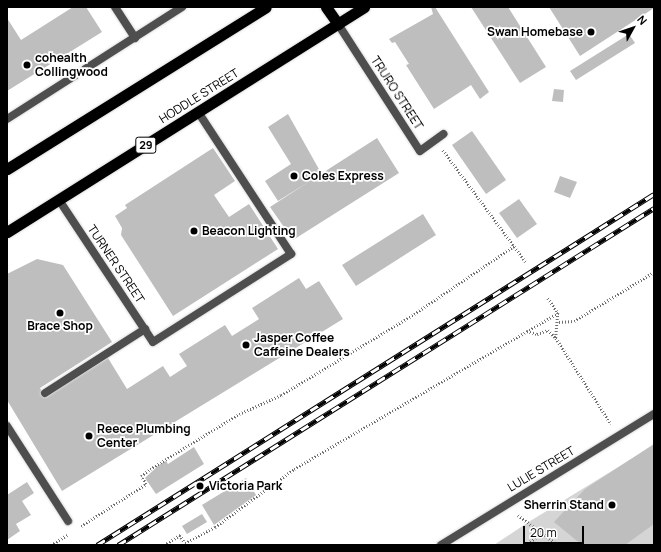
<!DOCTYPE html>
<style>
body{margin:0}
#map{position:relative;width:661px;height:552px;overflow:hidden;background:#fff;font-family:Manrope,sans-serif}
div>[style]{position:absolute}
.green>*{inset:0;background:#d5d5d5}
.building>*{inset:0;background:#bebebe}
.path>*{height:2.5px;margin-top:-1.25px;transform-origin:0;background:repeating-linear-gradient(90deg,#707070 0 1px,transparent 0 3px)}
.roads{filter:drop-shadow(0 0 1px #dbdbdb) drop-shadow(0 0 1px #dbdbdb)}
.service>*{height:8px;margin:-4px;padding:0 4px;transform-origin:4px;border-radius:4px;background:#4e4e4e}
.minor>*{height:8px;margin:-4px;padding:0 4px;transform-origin:4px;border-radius:4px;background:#4e4e4e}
.trunk>*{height:11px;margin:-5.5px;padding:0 5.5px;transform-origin:5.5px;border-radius:5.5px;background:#000}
.rail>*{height:4.5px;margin-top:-2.25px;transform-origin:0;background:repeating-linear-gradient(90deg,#fff 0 9px,#000 0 18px);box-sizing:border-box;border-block:1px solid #000}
.dots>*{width:11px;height:11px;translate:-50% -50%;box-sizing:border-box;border:2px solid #fff;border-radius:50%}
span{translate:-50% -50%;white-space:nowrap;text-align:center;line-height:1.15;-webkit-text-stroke:3.5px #fff;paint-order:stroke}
.shield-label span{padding:1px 3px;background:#fff;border:1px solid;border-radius:3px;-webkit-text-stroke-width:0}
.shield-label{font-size:11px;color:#000;font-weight:700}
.poi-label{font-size:12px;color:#000;font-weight:700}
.right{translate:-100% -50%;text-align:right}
.left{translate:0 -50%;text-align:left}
.street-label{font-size:12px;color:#000}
.frame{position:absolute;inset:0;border:8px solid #000;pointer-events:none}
.north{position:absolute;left:613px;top:8px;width:40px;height:40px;-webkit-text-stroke:3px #fff;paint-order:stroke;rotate:50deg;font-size:11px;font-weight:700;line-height:16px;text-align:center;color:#000}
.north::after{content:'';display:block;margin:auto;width:14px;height:18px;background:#000;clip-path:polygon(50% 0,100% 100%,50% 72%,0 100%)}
.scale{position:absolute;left:523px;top:526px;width:61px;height:18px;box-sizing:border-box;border:2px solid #000;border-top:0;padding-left:5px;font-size:12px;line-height:14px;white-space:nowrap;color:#000;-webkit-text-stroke:3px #fff;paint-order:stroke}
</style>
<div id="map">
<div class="green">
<i style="clip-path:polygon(654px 445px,654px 545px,494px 545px,527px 523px)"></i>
</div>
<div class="building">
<i style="clip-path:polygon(73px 7px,86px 7px,102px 32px,7px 91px,7px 18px,21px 40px)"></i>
<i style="clip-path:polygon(431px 7px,435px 7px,489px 92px,480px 99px,471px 85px,434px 109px,406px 65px,409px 64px,395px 42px,392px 43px,389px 39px,433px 14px)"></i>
<i style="clip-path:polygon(471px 7px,508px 7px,546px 67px,520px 83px)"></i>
<i style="clip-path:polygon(549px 7px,654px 7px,654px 8px,580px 56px)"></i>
<i style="clip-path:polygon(629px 34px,635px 43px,576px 80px,570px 71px)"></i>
<i style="clip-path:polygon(554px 89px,564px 90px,563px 102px,552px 101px)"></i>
<i style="clip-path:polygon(288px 114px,320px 171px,324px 172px,377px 138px,399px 173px,293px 240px,270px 207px,310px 181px,278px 201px,265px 181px,291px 164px,268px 127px)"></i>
<i style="clip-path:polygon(472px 131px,506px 180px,486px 194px,452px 145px)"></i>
<i style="clip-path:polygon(213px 148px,235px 181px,214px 195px,229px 217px,249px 204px,278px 249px,173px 316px,121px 235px,122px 228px,115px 216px,127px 208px,125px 205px)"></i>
<i style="clip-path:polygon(560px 176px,577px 182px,570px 198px,554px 192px)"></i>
<i style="clip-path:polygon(519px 199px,537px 224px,517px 238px,499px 213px)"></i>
<i style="clip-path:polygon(423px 214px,436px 235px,356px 286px,342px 265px)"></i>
<i style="clip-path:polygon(37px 259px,63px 265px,112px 342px,40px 388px,45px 397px,108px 358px,127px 389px,163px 366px,170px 377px,187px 366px,179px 354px,225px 325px,232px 336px,259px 319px,252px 308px,299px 278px,306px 289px,319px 281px,343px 319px,62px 491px,7px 400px,7px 274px)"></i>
<i style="clip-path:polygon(654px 444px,654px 524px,625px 545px,582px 545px,554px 522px,585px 489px)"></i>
<i style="clip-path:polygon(194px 447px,204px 464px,156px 494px,145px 478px,159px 465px,166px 461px,168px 464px)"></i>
<i style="clip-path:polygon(246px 478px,256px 495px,214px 525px,202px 505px)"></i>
<i style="clip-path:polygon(27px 482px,34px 493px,22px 501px,31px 515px,16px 524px,20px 531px,7px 540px,7px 495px)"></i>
<i style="clip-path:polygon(202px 514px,207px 522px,187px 534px,182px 526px)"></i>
</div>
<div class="path">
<i style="left:443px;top:150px;width:139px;rotate:53.5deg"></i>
<i style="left:548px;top:298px;width:18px;rotate:56deg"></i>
<i style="left:558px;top:313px;width:25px;rotate:95deg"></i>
<i style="left:556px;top:338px;width:102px;rotate:57.4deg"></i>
<i style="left:559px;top:322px;width:15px;rotate:-4deg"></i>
<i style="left:574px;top:321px;width:94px;rotate:-31.5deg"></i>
<i style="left:527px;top:331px;width:10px;rotate:17deg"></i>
<i style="left:537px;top:334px;width:12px;rotate:-20deg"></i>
<i style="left:548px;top:330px;width:11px;rotate:45deg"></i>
<i style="left:518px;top:515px;width:50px;rotate:36.9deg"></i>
<i style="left:81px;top:526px;width:77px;rotate:-32.9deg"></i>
<i style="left:146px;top:484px;width:9px;rotate:-122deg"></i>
<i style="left:141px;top:476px;width:11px;rotate:-38deg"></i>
<i style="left:150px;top:469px;width:105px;rotate:-31.7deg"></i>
<i style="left:239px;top:414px;width:46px;rotate:-24.3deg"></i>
<i style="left:281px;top:395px;width:156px;rotate:-31.3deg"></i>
<i style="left:414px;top:314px;width:121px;rotate:-34.2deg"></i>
<i style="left:51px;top:545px;width:19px;rotate:-32deg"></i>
<i style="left:164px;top:545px;width:19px;rotate:-32deg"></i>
<i style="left:180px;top:535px;width:9px;rotate:58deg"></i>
<i style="left:185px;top:543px;width:34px;rotate:-28deg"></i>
<i style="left:215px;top:527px;width:98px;rotate:-36.3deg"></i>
<i style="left:294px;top:469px;width:307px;rotate:-30.6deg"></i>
<i style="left:525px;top:545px;width:21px;rotate:-35deg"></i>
</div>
<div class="roads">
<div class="service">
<i style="left:338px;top:24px;width:151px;rotate:57.2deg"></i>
<i style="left:420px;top:151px;width:29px;rotate:-36deg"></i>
<i style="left:153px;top:342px;width:164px;rotate:-32.5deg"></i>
<i style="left:291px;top:254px;width:170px;rotate:-123.2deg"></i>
<i style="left:45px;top:393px;width:119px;rotate:-32.6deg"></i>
<i style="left:7px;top:426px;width:113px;rotate:57.3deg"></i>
</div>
<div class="minor">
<i style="left:115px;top:7px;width:37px;rotate:57deg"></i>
<i style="left:7px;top:119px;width:208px;rotate:-32.6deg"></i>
<i style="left:59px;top:200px;width:170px;rotate:56.5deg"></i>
<i style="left:441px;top:545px;width:250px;rotate:-31.6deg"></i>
</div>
<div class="trunk">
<i style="left:326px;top:7px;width:21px;rotate:55deg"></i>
<i style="left:7px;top:169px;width:305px;rotate:-32deg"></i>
<i style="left:7px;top:232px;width:422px;rotate:-32.2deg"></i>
</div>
</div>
<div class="rail">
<i style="left:97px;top:545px;width:658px;rotate:-32.22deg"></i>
<i style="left:118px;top:545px;width:633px;rotate:-32.16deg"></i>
</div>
<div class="dots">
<i style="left:591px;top:32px;background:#000"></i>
<i style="left:27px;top:65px;background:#000"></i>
<i style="left:294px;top:176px;background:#000"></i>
<i style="left:194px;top:231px;background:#000"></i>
<i style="left:60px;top:313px;background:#000"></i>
<i style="left:246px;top:345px;background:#000"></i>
<i style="left:89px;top:436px;background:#000"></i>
<i style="left:200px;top:486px;background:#000"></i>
<i style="left:612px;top:505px;background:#000"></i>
</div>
<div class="shield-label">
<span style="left:146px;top:145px">29</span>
</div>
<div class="poi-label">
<span class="right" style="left:583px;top:32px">Swan Homebase</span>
<span class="left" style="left:35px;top:65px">cohealth<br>Collingwood</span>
<span class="left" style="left:302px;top:176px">Coles Express</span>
<span class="left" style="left:202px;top:231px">Beacon Lighting</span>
<span style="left:60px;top:326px">Brace Shop</span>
<span class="left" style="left:254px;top:345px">Jasper Coffee<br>Caffeine Dealers</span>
<span class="left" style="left:97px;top:436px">Reece Plumbing<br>Center</span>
<span class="left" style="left:209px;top:486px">Victoria Park</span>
<span class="right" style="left:604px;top:505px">Sherrin Stand</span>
</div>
<div class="street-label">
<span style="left:397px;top:93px;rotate:57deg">TRURO STREET</span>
<span style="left:199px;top:96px;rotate:-32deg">HODDLE STREET</span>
<span style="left:116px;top:264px;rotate:56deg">TURNER STREET</span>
<span style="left:541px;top:469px;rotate:-31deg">LULIE STREET</span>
</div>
<div class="frame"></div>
<div class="north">N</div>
<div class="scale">20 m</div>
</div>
